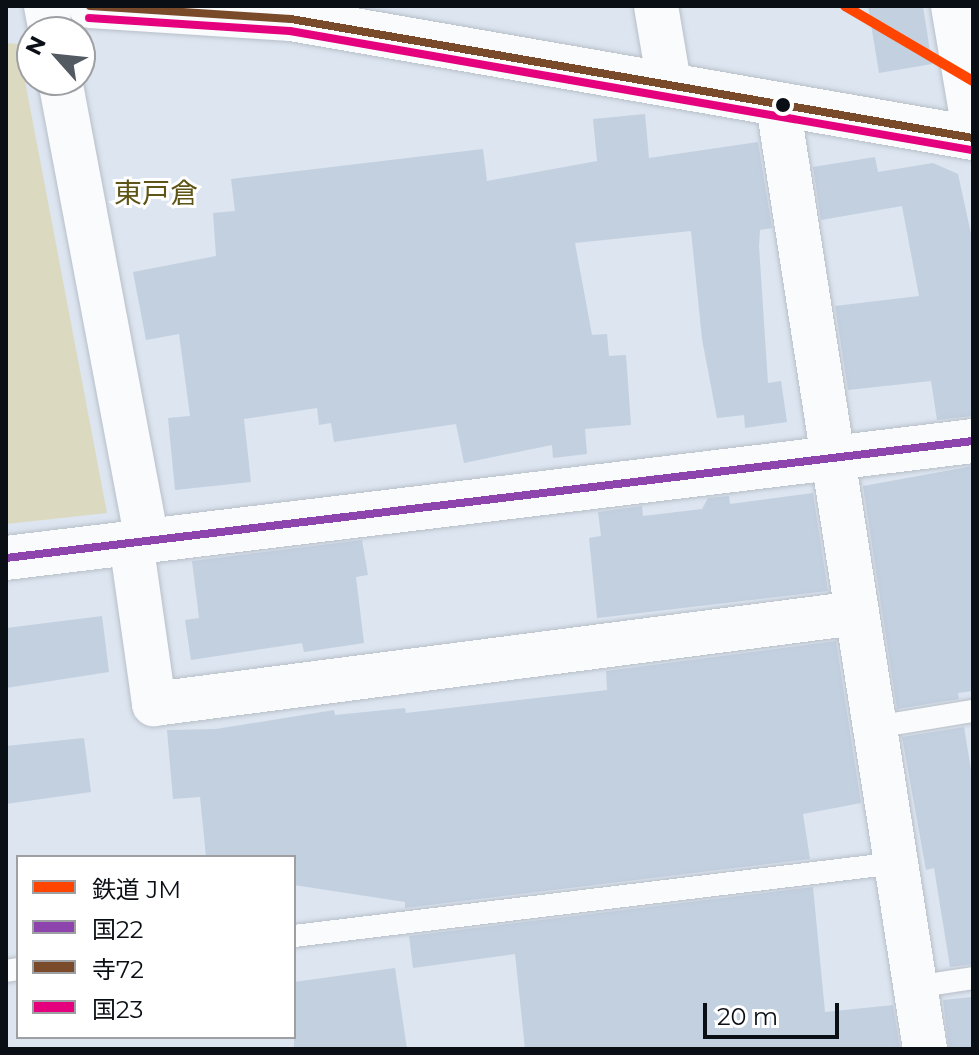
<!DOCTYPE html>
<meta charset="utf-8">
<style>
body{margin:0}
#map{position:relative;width:979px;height:1055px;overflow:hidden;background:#dce5f0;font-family:Montserrat,"Noto Sans JP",sans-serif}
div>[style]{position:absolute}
.green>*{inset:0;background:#dbdac0}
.building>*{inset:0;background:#c3d0e0}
.roads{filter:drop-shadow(0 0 2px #b8bfc8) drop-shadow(0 0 2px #b8bfc8)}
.service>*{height:22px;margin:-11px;padding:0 11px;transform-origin:11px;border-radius:11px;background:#fafbfd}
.minor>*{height:44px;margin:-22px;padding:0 22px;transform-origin:22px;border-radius:22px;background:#fafbfd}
.tertiary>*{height:44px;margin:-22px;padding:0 22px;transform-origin:22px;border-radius:22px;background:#fafbfd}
.primary>*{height:44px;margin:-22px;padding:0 22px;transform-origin:22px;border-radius:22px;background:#fafbfd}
.bus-1>*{height:8px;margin:-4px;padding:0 4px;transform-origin:4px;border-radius:4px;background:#8e44ad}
.bus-2>*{height:8px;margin:-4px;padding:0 4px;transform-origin:4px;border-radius:4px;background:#7a4b2a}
.bus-3>*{height:8px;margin:-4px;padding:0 4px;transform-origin:4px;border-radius:4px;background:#e5007d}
.rail-1>*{height:10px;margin:-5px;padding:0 5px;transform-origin:5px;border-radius:5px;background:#ff4500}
.dots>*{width:22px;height:22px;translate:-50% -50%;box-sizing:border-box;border:4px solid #fff;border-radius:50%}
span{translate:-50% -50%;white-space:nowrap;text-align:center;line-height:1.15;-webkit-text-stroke:6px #fff;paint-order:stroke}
.quarter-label{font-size:28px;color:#5e5416}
.frame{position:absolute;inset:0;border:8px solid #0a0f16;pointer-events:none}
.legend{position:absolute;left:16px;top:855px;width:280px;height:184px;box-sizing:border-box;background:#fff;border:2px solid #9d9fa2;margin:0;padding:10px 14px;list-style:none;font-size:24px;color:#0a0f16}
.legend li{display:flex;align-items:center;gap:16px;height:40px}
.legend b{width:40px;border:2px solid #9d9fa2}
.north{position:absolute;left:16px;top:16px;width:80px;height:80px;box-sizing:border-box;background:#fff;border:2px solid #9d9fa2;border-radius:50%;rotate:297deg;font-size:22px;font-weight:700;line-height:32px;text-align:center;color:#0a0f16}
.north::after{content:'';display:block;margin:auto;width:28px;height:36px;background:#545a62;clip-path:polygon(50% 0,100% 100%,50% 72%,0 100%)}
.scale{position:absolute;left:703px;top:1003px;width:136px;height:36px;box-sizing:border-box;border:4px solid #0a0f16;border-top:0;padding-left:10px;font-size:24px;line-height:28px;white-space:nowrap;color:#0a0f16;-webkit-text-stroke:6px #fff;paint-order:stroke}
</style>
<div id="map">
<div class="green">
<i style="clip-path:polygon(6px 43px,18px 44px,107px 513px,6px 524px)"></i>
</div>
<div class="building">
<i style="clip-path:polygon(868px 6px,923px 6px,932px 64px,879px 73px)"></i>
<i style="clip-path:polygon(645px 114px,649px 158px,758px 142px,772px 228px,760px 230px,759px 246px,768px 383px,781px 381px,787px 422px,745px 428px,744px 415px,717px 418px,702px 339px,691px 231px,575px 243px,592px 335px,607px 334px,609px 356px,626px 355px,631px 425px,585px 429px,587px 454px,553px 458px,552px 445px,464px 463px,456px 424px,334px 442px,331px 423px,319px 425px,317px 408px,244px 419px,251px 482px,175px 490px,168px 418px,190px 416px,179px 334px,146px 340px,133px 272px,216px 256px,213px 213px,235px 211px,231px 179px,483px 149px,487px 181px,597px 161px,593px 119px)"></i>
<i style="clip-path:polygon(875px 157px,878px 172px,933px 163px,958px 174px,973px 243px,973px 416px,937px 420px,931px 381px,848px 390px,835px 306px,919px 296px,902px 206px,821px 220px,813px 167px)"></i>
<i style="clip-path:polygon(973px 466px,973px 691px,958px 693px,959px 699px,897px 709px,863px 486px)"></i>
<i style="clip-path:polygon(813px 493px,828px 591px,597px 618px,589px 538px,601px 536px,598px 512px,642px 506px,643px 516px,702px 509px,708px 498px,729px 496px,730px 504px)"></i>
<i style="clip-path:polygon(362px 540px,368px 575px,356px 577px,364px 643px,304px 652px,302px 643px,191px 660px,185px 620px,199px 618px,192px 561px)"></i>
<i style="clip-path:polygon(102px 616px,109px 672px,6px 688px,6px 628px)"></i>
<i style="clip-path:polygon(836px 641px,861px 803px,803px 814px,810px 859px,405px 908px,405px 902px,294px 885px,294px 857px,206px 857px,200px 797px,173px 799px,167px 730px,216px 729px,334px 710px,335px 715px,405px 708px,406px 713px,607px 690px,606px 671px)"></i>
<i style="clip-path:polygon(964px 727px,973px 782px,973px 964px,950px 967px,934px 868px,926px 870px,902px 737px)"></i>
<i style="clip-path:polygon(84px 738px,91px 792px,6px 804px,6px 746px)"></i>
<i style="clip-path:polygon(813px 887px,825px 1012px,893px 1005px,900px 1049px,525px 1049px,515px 954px,413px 968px,409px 936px)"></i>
<i style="clip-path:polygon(395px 968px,407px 1049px,294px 1049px,294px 982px)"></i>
<i style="clip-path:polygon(973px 997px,973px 1049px,949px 1049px,943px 1000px)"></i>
</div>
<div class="roads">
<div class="service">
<i style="left:875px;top:727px;width:99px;rotate:-9.3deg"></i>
<i style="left:294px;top:936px;width:606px;rotate:-6.91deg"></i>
<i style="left:6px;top:971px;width:12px;rotate:-9deg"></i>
<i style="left:915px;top:987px;width:59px;rotate:-8.8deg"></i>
</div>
<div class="minor">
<i style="left:46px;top:6px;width:26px;rotate:79deg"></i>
<i style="left:656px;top:6px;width:78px;rotate:80.4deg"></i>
<i style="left:953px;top:6px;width:120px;rotate:80.4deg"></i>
<i style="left:60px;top:80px;width:468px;rotate:79.3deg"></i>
<i style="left:778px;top:105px;width:955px;rotate:81.15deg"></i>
<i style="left:131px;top:542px;width:164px;rotate:81.9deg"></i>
<i style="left:154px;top:704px;width:709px;rotate:-7.38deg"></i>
</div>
<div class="tertiary">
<i style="left:6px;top:558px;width:974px;rotate:-6.9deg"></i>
</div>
<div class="primary">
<i style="left:90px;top:6px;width:201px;rotate:3.7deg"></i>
<i style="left:291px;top:19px;width:692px;rotate:9.9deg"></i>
</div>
</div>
<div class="bus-1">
<i style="left:6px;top:558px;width:974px;rotate:-6.9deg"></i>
</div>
<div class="bus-2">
<i style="left:90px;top:6px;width:201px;rotate:3.7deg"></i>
<i style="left:291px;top:19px;width:692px;rotate:9.9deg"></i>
</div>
<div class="bus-3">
<i style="left:89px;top:18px;width:201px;rotate:3.7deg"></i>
<i style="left:290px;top:31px;width:691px;rotate:9.91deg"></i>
</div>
<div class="rail-1">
<i style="left:845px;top:6px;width:148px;rotate:30.4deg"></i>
</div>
<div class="dots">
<i style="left:783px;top:105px;background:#0a0f16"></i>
</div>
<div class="quarter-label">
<span style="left:156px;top:193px">東戸倉</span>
</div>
<div class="frame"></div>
<ul class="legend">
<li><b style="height:10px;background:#ff4500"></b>鉄道 JM</li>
<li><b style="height:10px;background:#8e44ad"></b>国22</li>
<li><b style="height:10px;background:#7a4b2a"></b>寺72</li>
<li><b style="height:10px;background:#e5007d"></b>国23</li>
</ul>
<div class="north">N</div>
<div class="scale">20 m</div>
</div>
